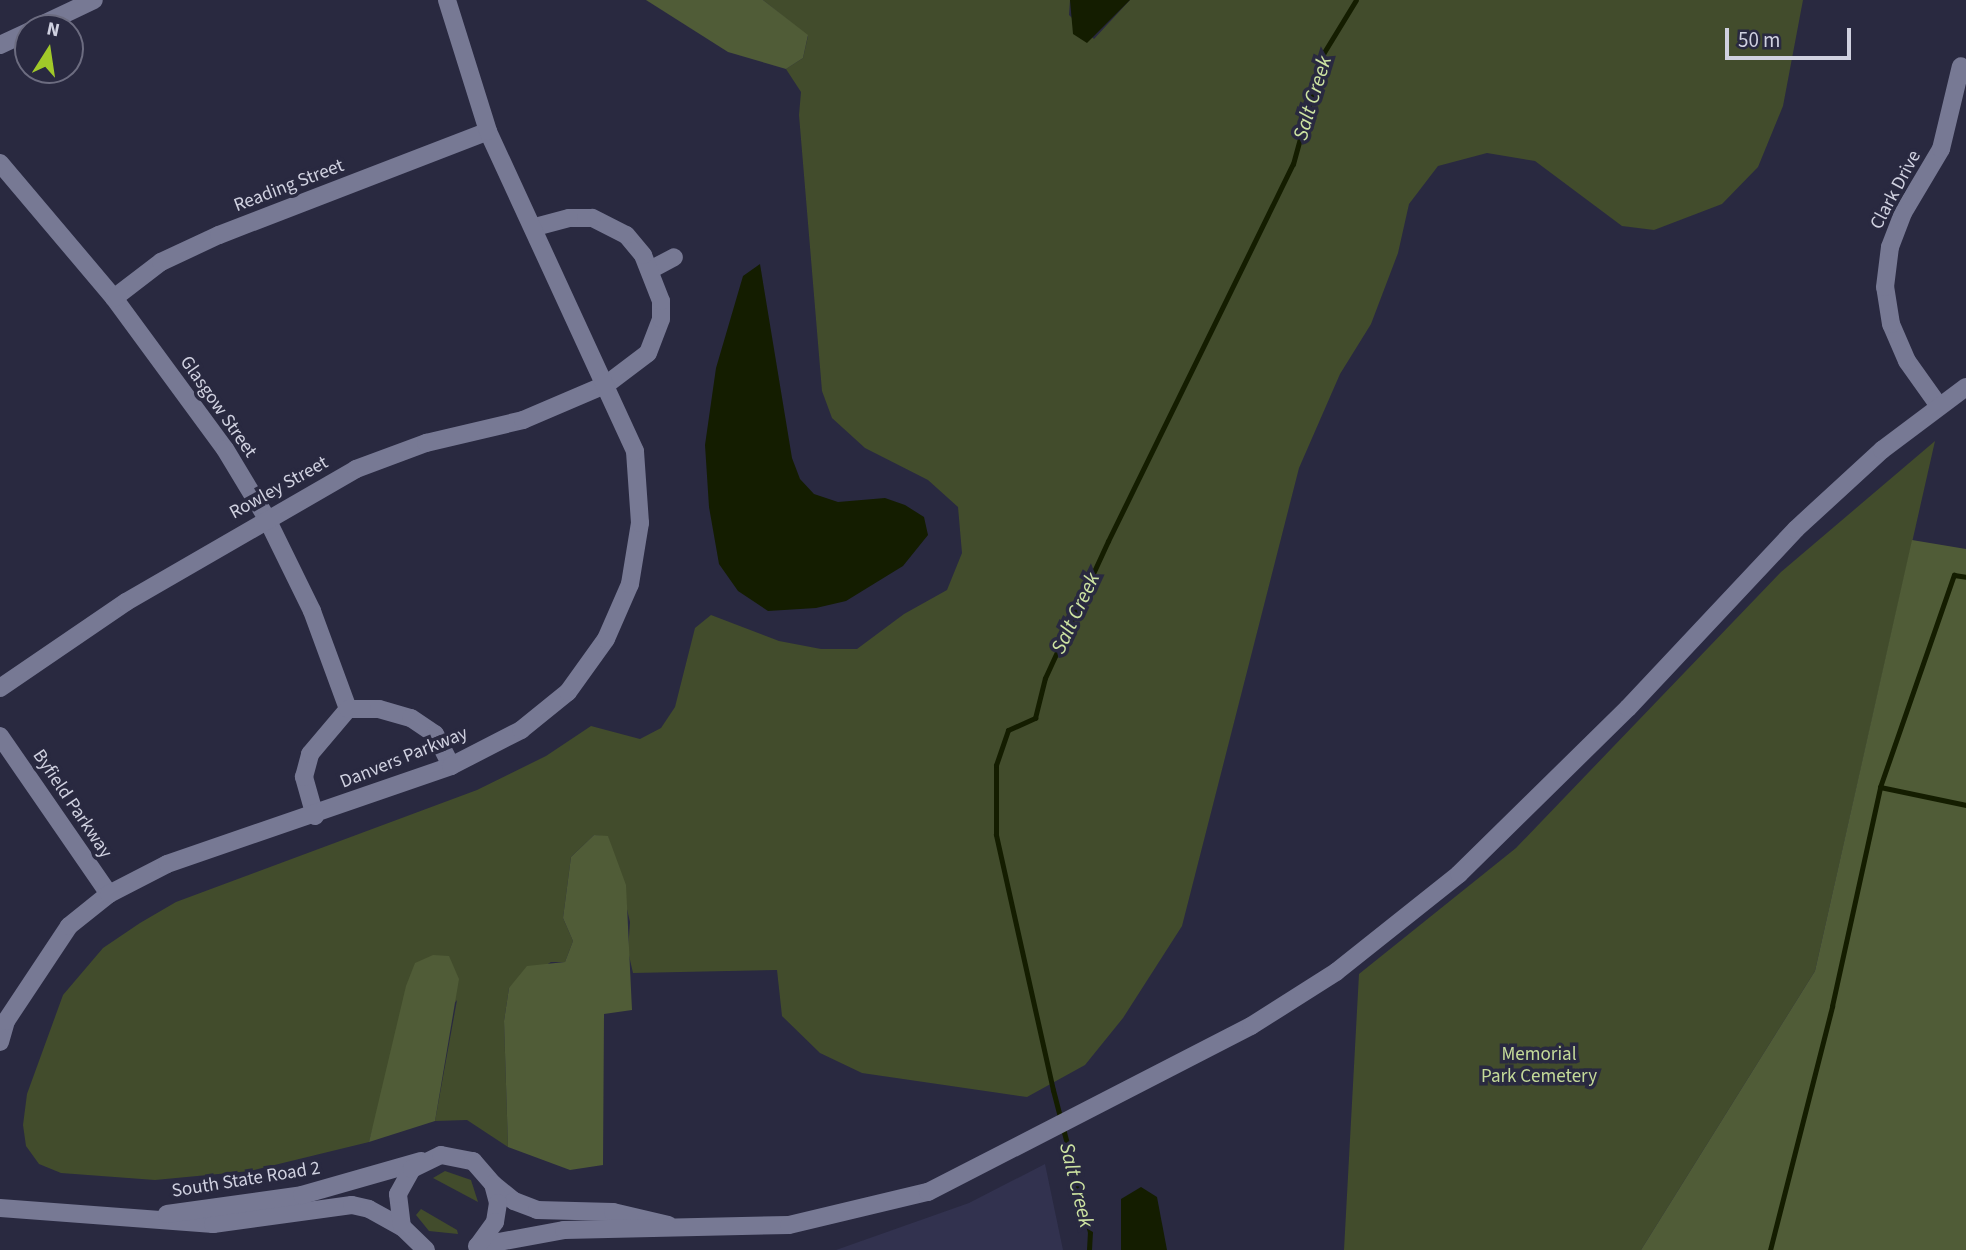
<!DOCTYPE html>
<style>
body{margin:0}
#map{position:relative;width:1966px;height:1250px;overflow:hidden;background:#292940;font-family:"Source Sans 3",sans-serif}
div>[style]{position:absolute}
.built>*{inset:0;background:#32324f}
.green>*{inset:0;background:#424c2c}
.forest>*{inset:0;background:#505c37}
.water>*{inset:0;background:#141d00}
.stream>*{height:5px;margin:-2.5px;padding:0 2.5px;transform-origin:2.5px;border-radius:2.5px;background:#141d00}
.minor>*{height:18px;margin:-9px;padding:0 9px;transform-origin:9px;border-radius:9px;background:#777994}
.secondary>*{height:18px;margin:-9px;padding:0 9px;transform-origin:9px;border-radius:9px;background:#777994}
span{translate:-50% -50%;white-space:nowrap;text-align:center;line-height:1.15;-webkit-text-stroke:7px #292940;paint-order:stroke}
.street-label{font-size:19px;color:#d0d1e0}
.park-label{font-size:19px;color:#c4da99}
.water-label{font-size:21px;color:#cee4a2;font-style:italic}
.north{position:absolute;left:14px;top:14px;width:70px;height:70px;box-sizing:border-box;background:#292940;border:2px solid #6c6c80;border-radius:50%;rotate:12deg;font-size:19px;font-weight:700;line-height:28px;text-align:center;color:#d0d1e0}
.north::after{content:'';display:block;margin:auto;width:24px;height:32px;background:#a1c929;clip-path:polygon(50% 0,100% 100%,50% 72%,0 100%)}
.scale{position:absolute;left:1725px;top:28px;width:126px;height:32px;box-sizing:border-box;border:4px solid #d0d1e0;border-top:0;padding-left:9px;font-size:21px;line-height:24px;white-space:nowrap;color:#d0d1e0;-webkit-text-stroke:5px #292940;paint-order:stroke}
</style>
<div id="map">
<div class="built">
<i style="clip-path:polygon(1045px 1164px,1063px 1250px,836px 1250px,969px 1203px)"></i>
</div>
<div class="green">
<i style="clip-path:polygon(763px 0,1070px 0,1069px 15px,1094px 39px,1130px 0,1803px 0,1783px 106px,1758px 167px,1722px 204px,1654px 230px,1622px 226px,1535px 161px,1487px 153px,1438px 166px,1409px 204px,1398px 253px,1371px 324px,1340px 374px,1299px 468px,1182px 926px,1123px 1018px,1085px 1065px,1027px 1097px,862px 1073px,820px 1053px,782px 1016px,777px 970px,633px 973px,628px 951px,630px 922px,615px 858px,608px 837px,594px 835px,571px 857px,563px 918px,573px 941px,565px 962px,551px 962px,509px 988px,504px 1021px,508px 1147px,467px 1120px,435px 1121px,457px 1000px,383px 1090px,369px 1142px,250px 1171px,155px 1180px,61px 1173px,39px 1164px,26px 1146px,23px 1125px,27px 1094px,63px 995px,103px 948px,140px 923px,176px 902px,477px 790px,546px 756px,591px 726px,640px 739px,661px 728px,675px 707px,695px 628px,711px 615px,779px 641px,821px 649px,857px 649px,904px 614px,947px 590px,962px 553px,958px 507px,928px 480px,865px 448px,832px 418px,822px 391px,799px 115px,801px 92px,786px 69px,803px 58px,808px 36px)"></i>
<i style="clip-path:polygon(1935px 441px,1815px 971px,1641px 1250px,1344px 1250px,1359px 974px,1516px 848px,1781px 572px)"></i>
<i style="clip-path:polygon(445px 1171px,471px 1180px,478px 1202px,433px 1178px)"></i>
<i style="clip-path:polygon(421px 1209px,457px 1230px,458px 1234px,429px 1231px,416px 1215px)"></i>
</div>
<div class="forest">
<i style="clip-path:polygon(646px 0,763px 0,808px 35px,803px 58px,786px 69px,728px 52px)"></i>
<i style="clip-path:polygon(1912px 540px,1966px 549px,1966px 1250px,1641px 1250px,1815px 971px)"></i>
<i style="clip-path:polygon(594px 835px,608px 836px,626px 885px,632px 1010px,604px 1014px,603px 1165px,570px 1170px,508px 1147px,504px 1021px,509px 988px,527px 966px,565px 962px,573px 941px,563px 918px,571px 857px)"></i>
<i style="clip-path:polygon(433px 955px,449px 956px,459px 979px,435px 1121px,369px 1142px,406px 986px,415px 963px)"></i>
</div>
<div class="water">
<i style="clip-path:polygon(1070px 0,1130px 0,1087px 43px,1073px 34px)"></i>
<i style="clip-path:polygon(760px 264px,792px 458px,800px 479px,814px 494px,838px 502px,885px 498px,905px 505px,924px 517px,928px 535px,903px 566px,846px 601px,816px 608px,768px 611px,738px 591px,719px 564px,709px 507px,705px 445px,716px 368px,743px 276px)"></i>
<i style="clip-path:polygon(1141px 1187px,1157px 1197px,1167px 1250px,1121px 1250px,1121px 1199px)"></i>
</div>
<div class="stream">
<i style="left:1880px;top:787px;width:88px;rotate:11.8deg"></i>
<i style="left:1089px;top:1250px;width:18px;rotate:-87deg"></i>
<i style="left:1090px;top:1232px;width:147px;rotate:-104.6deg"></i>
<i style="left:1053px;top:1090px;width:262px;rotate:-102.6deg"></i>
<i style="left:996px;top:834px;width:69px;rotate:-90deg"></i>
<i style="left:996px;top:765px;width:37px;rotate:-71deg"></i>
<i style="left:1008px;top:730px;width:30px;rotate:-24deg"></i>
<i style="left:1035px;top:718px;width:41px;rotate:-76deg"></i>
<i style="left:1045px;top:678px;width:151px;rotate:-65.3deg"></i>
<i style="left:1108px;top:541px;width:420px;rotate:-63.9deg"></i>
<i style="left:1293px;top:164px;width:114px;rotate:-74.7deg"></i>
<i style="left:1323px;top:54px;width:63px;rotate:-58.6deg"></i>
<i style="left:1770px;top:1250px;width:252px;rotate:-75.7deg"></i>
<i style="left:1832px;top:1006px;width:224px;rotate:-77.6deg"></i>
<i style="left:1880px;top:787px;width:225px;rotate:-70.8deg"></i>
<i style="left:1954px;top:575px;width:12px;rotate:9deg"></i>
</div>
<div class="minor">
<i style="left:35px;top:28px;width:65px;rotate:-25.4deg"></i>
<i style="left:0;top:45px;width:31px;rotate:-25deg"></i>
<i style="left:0;top:163px;width:177px;rotate:49.8deg"></i>
<i style="left:114px;top:298px;width:187px;rotate:53.7deg"></i>
<i style="left:225px;top:449px;width:79px;rotate:58.9deg"></i>
<i style="left:266px;top:517px;width:105px;rotate:63.9deg"></i>
<i style="left:312px;top:611px;width:104px;rotate:69.8deg"></i>
<i style="left:650px;top:270px;width:27px;rotate:-28deg"></i>
<i style="left:114px;top:298px;width:59px;rotate:-37.5deg"></i>
<i style="left:161px;top:262px;width:64px;rotate:-25deg"></i>
<i style="left:219px;top:235px;width:288px;rotate:-21.1deg"></i>
<i style="left:1939px;top:406px;width:55px;rotate:-125.4deg"></i>
<i style="left:1907px;top:361px;width:40px;rotate:-113.4deg"></i>
<i style="left:1891px;top:324px;width:37px;rotate:-99deg"></i>
<i style="left:1885px;top:287px;width:40px;rotate:-82.9deg"></i>
<i style="left:1890px;top:247px;width:36px;rotate:-69deg"></i>
<i style="left:1903px;top:213px;width:74px;rotate:-59.3deg"></i>
<i style="left:1941px;top:149px;width:85px;rotate:-76.5deg"></i>
<i style="left:0;top:688px;width:153px;rotate:-34.3deg"></i>
<i style="left:126px;top:602px;width:266px;rotate:-30deg"></i>
<i style="left:356px;top:469px;width:75px;rotate:-20.4deg"></i>
<i style="left:426px;top:443px;width:100px;rotate:-13.3deg"></i>
<i style="left:523px;top:420px;width:91px;rotate:-23.2deg"></i>
<i style="left:607px;top:384px;width:51px;rotate:-37.1deg"></i>
<i style="left:648px;top:353px;width:36px;rotate:-69deg"></i>
<i style="left:661px;top:319px;width:18px;rotate:-90deg"></i>
<i style="left:661px;top:301px;width:49px;rotate:-111.4deg"></i>
<i style="left:643px;top:255px;width:26px;rotate:-130deg"></i>
<i style="left:626px;top:235px;width:38px;rotate:-153deg"></i>
<i style="left:592px;top:218px;width:23px;rotate:180deg"></i>
<i style="left:569px;top:218px;width:34px;rotate:165deg"></i>
<i style="left:0;top:736px;width:192px;rotate:55.4deg"></i>
<i style="left:315px;top:816px;width:41px;rotate:-105.8deg"></i>
<i style="left:304px;top:777px;width:24px;rotate:-75deg"></i>
<i style="left:310px;top:754px;width:59px;rotate:-49.8deg"></i>
<i style="left:348px;top:709px;width:31px"></i>
<i style="left:379px;top:709px;width:33px;rotate:16deg"></i>
<i style="left:411px;top:718px;width:29px;rotate:34deg"></i>
<i style="left:435px;top:734px;width:36px;rotate:63deg"></i>
<i style="left:0;top:1042px;width:22px;rotate:-74deg"></i>
<i style="left:6px;top:1021px;width:114px;rotate:-56.4deg"></i>
<i style="left:69px;top:926px;width:51px;rotate:-38.7deg"></i>
<i style="left:109px;top:894px;width:65px;rotate:-27.3deg"></i>
<i style="left:167px;top:864px;width:300px;rotate:-19deg"></i>
<i style="left:451px;top:766px;width:79px;rotate:-27.2deg"></i>
<i style="left:521px;top:730px;width:60px;rotate:-39deg"></i>
<i style="left:568px;top:692px;width:65px;rotate:-54.4deg"></i>
<i style="left:606px;top:639px;width:60px;rotate:-66.4deg"></i>
<i style="left:630px;top:584px;width:62px;rotate:-80.7deg"></i>
<i style="left:640px;top:523px;width:72px;rotate:-94deg"></i>
<i style="left:635px;top:451px;width:352px;rotate:-114.7deg"></i>
<i style="left:488px;top:131px;width:137px;rotate:-107.4deg"></i>
</div>
<div class="secondary">
<i style="left:493px;top:1184px;width:27px;rotate:39deg"></i>
<i style="left:514px;top:1201px;width:25px;rotate:21deg"></i>
<i style="left:537px;top:1210px;width:76px;rotate:1.5deg"></i>
<i style="left:613px;top:1212px;width:57px;rotate:13.3deg"></i>
<i style="left:0;top:1208px;width:214px;rotate:4.3deg"></i>
<i style="left:213px;top:1224px;width:140px;rotate:-7.8deg"></i>
<i style="left:352px;top:1205px;width:17px;rotate:13deg"></i>
<i style="left:369px;top:1209px;width:38px;rotate:29deg"></i>
<i style="left:167px;top:1214px;width:136px;rotate:-8deg"></i>
<i style="left:302px;top:1195px;width:124px;rotate:-15.9deg"></i>
<i style="left:477px;top:1246px;width:88px;rotate:-10.4deg"></i>
<i style="left:564px;top:1230px;width:225px;rotate:-1.3deg"></i>
<i style="left:789px;top:1225px;width:143px;rotate:-13.4deg"></i>
<i style="left:928px;top:1192px;width:363px;rotate:-27.2deg"></i>
<i style="left:1251px;top:1026px;width:101px;rotate:-32.4deg"></i>
<i style="left:1336px;top:972px;width:157px;rotate:-38.5deg"></i>
<i style="left:1459px;top:874px;width:237px;rotate:-44.5deg"></i>
<i style="left:1628px;top:708px;width:245px;rotate:-46.8deg"></i>
<i style="left:1796px;top:529px;width:117px;rotate:-42.6deg"></i>
<i style="left:1882px;top:450px;width:105px;rotate:-36.9deg"></i>
<i style="left:426px;top:1250px;width:33px;rotate:-136deg"></i>
<i style="left:402px;top:1227px;width:33px;rotate:-97deg"></i>
<i style="left:398px;top:1194px;width:29px;rotate:-61deg"></i>
<i style="left:412px;top:1169px;width:32px;rotate:-26deg"></i>
<i style="left:441px;top:1155px;width:33px;rotate:11deg"></i>
<i style="left:473px;top:1161px;width:30px;rotate:49deg"></i>
<i style="left:493px;top:1184px;width:20px;rotate:75deg"></i>
<i style="left:498px;top:1203px;width:19px;rotate:99deg"></i>
<i style="left:495px;top:1222px;width:29px;rotate:126deg"></i>
</div>
<div class="street-label">
<span style="left:289px;top:186px;rotate:-21deg">Reading Street</span>
<span style="left:1896px;top:190px;rotate:-62deg">Clark Drive</span>
<span style="left:218px;top:407px;rotate:55deg">Glasgow Street</span>
<span style="left:279px;top:488px;rotate:-29deg">Rowley Street</span>
<span style="left:404px;top:758px;rotate:-22deg">Danvers Parkway</span>
<span style="left:72px;top:804px;rotate:56deg">Byfield Parkway</span>
<span style="left:246px;top:1180px;rotate:-9deg">South State Road 2</span>
</div>
<div class="park-label">
<span style="left:1539px;top:1066px">Memorial<br>Park Cemetery</span>
</div>
<div class="water-label">
<span style="left:1312px;top:98px;rotate:-73deg">Salt Creek</span>
<span style="left:1075px;top:613px;rotate:-65deg">Salt Creek</span>
<span style="left:1077px;top:1185px;rotate:76deg">Salt Creek</span>
</div>
<div class="north">N</div>
<div class="scale">50 m</div>
</div>
